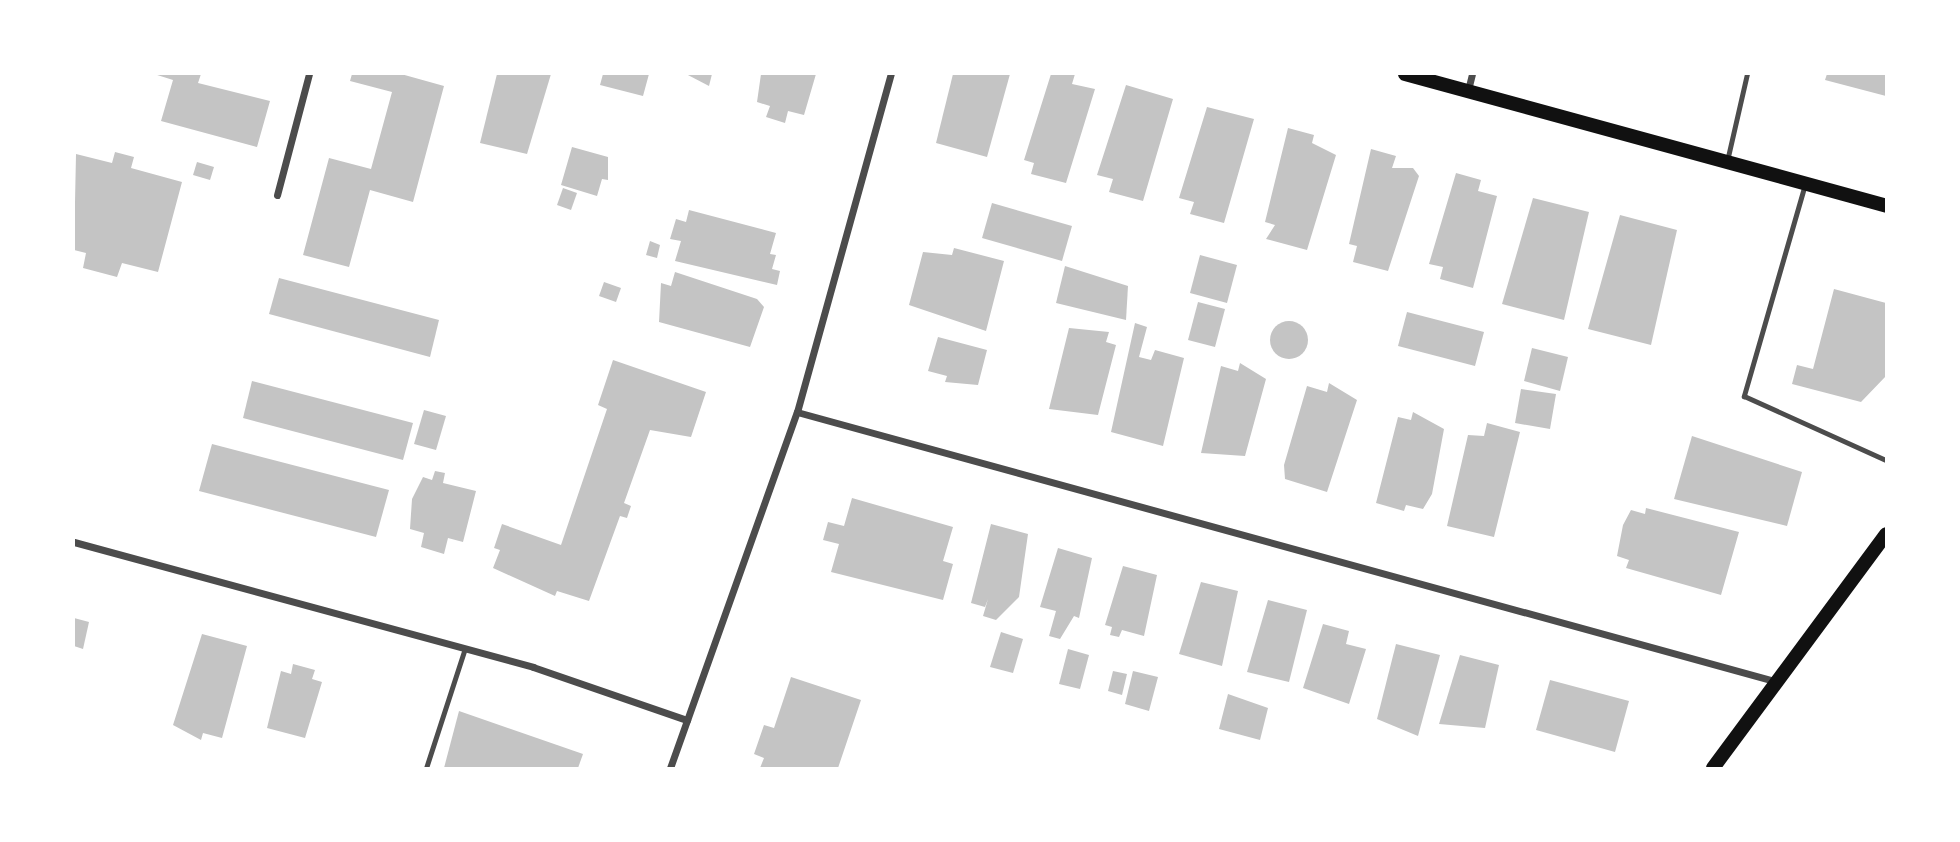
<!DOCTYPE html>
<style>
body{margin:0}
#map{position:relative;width:1960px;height:842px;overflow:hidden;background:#fff;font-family:Roboto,sans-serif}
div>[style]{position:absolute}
.building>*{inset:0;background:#c4c4c4}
.round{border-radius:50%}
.service>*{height:5px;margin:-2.5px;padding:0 2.5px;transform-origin:2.5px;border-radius:2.5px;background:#4c4c4c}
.minor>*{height:7px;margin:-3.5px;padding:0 3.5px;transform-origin:3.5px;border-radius:3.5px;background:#4c4c4c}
.secondary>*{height:14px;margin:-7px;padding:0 7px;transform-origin:7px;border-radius:7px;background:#111}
span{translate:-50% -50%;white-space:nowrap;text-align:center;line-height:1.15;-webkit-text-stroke:7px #fff;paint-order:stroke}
.frame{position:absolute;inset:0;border:75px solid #fff;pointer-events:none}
</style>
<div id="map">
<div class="building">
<i style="clip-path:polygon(154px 74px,201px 74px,198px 83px,270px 101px,257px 147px,161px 121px,173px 80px)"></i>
<i style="clip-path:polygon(352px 74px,401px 74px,444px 86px,413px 202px,370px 190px,349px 267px,303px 255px,329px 158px,371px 169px,392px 92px,350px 81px)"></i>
<i style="clip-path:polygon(497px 74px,551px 74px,527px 154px,480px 143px)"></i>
<i style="clip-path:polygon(603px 74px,649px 74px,643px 96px,600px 85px)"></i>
<i style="clip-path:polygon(686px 74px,712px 74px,709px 86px)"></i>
<i style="clip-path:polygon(761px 74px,816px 74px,804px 115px,788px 111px,785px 123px,766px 117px,770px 106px,757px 102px)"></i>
<i style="clip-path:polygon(953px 74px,1010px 74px,987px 157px,936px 143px)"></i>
<i style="clip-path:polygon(1051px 74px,1075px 74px,1072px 84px,1095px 89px,1066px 183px,1031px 174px,1034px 163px,1024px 160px)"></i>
<i style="clip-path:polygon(1827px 74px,1886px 74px,1886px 96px,1825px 80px)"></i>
<i style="clip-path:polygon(1126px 85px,1173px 99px,1143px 201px,1109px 192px,1113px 179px,1097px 175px)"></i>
<i style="clip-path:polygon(1207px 107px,1254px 119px,1224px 223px,1190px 214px,1194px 202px,1179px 198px)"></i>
<i style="clip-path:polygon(1288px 128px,1314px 135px,1312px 143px,1336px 155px,1307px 250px,1266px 239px,1275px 225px,1265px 222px)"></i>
<i style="clip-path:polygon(572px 147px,608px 157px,608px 180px,602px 179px,597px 196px,561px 185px)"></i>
<i style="clip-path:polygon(1371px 149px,1396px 156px,1392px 168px,1413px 168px,1419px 176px,1388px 271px,1353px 262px,1357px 246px,1349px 244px)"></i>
<i style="clip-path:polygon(115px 152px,134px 157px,131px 168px,182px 182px,158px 272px,122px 263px,117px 277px,83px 268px,86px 253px,74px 250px,76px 154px,112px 163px)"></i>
<i style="clip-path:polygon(197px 162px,214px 167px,210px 180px,193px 175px)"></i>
<i style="clip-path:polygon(1456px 173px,1481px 180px,1478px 191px,1497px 196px,1473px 288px,1440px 279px,1443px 267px,1429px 264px)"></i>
<i style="clip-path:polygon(563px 188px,577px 193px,571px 210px,557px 205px)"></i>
<i style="clip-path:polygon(1533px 198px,1589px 212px,1564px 320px,1502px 304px)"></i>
<i style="clip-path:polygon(992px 203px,1072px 226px,1062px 261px,982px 238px)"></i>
<i style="clip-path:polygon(689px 210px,776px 233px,770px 254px,776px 255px,772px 269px,780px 271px,777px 285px,675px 261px,681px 241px,670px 239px,676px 219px,686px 222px)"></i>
<i style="clip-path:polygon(1620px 215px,1677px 230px,1651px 345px,1588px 329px)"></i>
<i style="clip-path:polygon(650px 241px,660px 245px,657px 258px,646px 255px)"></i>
<i style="clip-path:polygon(954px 248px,1004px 261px,986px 331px,909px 305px,923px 252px,952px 255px)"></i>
<i style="clip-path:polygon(1200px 255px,1237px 265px,1227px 303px,1190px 293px)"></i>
<i style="clip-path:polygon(1065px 266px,1128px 286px,1126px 320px,1056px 303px)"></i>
<i style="clip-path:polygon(675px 272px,757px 299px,764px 307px,750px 347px,659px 322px,661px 283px,671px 286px)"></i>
<i style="clip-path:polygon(279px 278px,439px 320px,430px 357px,269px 314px)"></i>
<i style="clip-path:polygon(604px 282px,621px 288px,616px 302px,599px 296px)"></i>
<i style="clip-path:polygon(1834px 289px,1886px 303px,1886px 376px,1861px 402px,1792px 384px,1797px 365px,1813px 369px)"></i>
<i style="clip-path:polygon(1198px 302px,1225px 309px,1215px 347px,1188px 340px)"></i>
<i style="clip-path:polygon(1407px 312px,1484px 332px,1475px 366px,1398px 346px)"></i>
<i class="round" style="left:1270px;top:321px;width:38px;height:38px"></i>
<i style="clip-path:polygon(1135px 323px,1147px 327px,1139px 357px,1151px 360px,1155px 350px,1184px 358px,1163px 446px,1111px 432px)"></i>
<i style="clip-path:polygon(1069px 328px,1109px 332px,1106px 342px,1116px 345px,1098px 415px,1049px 409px)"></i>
<i style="clip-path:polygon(938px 337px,987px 350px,978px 385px,945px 382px,947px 376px,928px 371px)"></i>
<i style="clip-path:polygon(1532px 348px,1568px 357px,1560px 391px,1524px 381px)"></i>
<i style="clip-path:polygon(613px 360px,706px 392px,691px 437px,650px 430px,624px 503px,631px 506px,627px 518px,620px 516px,589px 601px,557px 591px,555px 596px,493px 568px,500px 550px,494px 548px,502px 524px,561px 545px,607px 409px,598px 405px)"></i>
<i style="clip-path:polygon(1240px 363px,1266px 379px,1245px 456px,1201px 453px,1221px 366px,1238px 371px)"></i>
<i style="clip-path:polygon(252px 381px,413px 423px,403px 460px,243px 418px)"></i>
<i style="clip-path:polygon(1329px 383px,1357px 400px,1327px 492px,1285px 479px,1284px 465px,1307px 386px,1327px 392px)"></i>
<i style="clip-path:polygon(1521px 389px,1556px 394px,1550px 429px,1515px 423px)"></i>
<i style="clip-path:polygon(424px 410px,446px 416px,436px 450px,414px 444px)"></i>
<i style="clip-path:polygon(1413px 412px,1444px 429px,1432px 494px,1423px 509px,1406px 505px,1404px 511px,1376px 503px,1398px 417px,1411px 420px)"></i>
<i style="clip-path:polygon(1487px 423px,1520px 432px,1494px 537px,1447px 526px,1468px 435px,1484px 436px)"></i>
<i style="clip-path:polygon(1692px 436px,1802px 472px,1787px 526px,1674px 499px)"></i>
<i style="clip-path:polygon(212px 444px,389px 490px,376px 537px,199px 491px)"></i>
<i style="clip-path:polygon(435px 471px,445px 473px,443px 483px,476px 491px,463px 542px,448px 538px,444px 554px,421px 547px,424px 533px,410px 529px,412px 499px,423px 477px,432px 480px)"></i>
<i style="clip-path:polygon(852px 498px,953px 527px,943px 561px,953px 564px,943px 600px,831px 572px,839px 544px,823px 540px,828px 522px,844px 526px)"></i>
<i style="clip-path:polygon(1646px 508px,1739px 532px,1721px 595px,1626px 568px,1629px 560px,1617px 556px,1623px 525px,1631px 510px,1645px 514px)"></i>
<i style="clip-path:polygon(991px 524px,1028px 534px,1019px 597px,996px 620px,983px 616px,988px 599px,985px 607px,971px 603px)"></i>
<i style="clip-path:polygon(1058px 548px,1092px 558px,1079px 618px,1074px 616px,1060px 639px,1049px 636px,1056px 611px,1040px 607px)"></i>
<i style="clip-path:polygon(1123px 566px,1157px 575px,1144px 636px,1122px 630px,1119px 637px,1110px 635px,1112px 627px,1105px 625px)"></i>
<i style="clip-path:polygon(1201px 582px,1238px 591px,1222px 666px,1179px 654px)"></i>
<i style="clip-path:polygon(1268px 600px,1307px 610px,1289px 682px,1247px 672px)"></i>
<i style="clip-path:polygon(74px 618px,89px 622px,83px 649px,74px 646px)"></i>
<i style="clip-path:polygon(1323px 624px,1349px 631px,1346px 644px,1366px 649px,1349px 704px,1303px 688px)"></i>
<i style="clip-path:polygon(1001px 632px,1023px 639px,1013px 673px,990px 667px)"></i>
<i style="clip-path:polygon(202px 634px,247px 646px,222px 738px,203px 733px,201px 740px,173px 725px)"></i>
<i style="clip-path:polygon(1396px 644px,1440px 655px,1418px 736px,1377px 719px)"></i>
<i style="clip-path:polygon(1068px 649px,1089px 655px,1080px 689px,1059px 684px)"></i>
<i style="clip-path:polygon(1460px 655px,1499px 665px,1485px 728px,1439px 724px)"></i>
<i style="clip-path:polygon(293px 664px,315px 670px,312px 679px,322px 682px,305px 738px,267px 728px,281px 671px,291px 674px)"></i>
<i style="clip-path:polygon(1113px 671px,1127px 674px,1122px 695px,1108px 691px)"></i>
<i style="clip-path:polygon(1133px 671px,1158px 677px,1149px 711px,1125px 704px)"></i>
<i style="clip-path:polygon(791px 677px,861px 700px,838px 768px,760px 768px,764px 758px,754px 754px,764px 725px,774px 728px)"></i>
<i style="clip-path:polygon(1550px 680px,1629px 701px,1615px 752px,1536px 730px)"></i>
<i style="clip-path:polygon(1228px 694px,1268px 708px,1260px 740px,1219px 729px)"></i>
<i style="clip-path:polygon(459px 711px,583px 754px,578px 768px,444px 768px)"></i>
</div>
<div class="service">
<i style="left:1727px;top:161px;width:89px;rotate:-77.1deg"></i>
<i style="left:1805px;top:184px;width:221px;rotate:106.1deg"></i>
<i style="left:1744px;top:396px;width:156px;rotate:24.3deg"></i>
<i style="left:426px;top:768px;width:126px;rotate:-72deg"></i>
</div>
<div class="minor">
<i style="left:1468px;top:90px;width:16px;rotate:-76deg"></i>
<i style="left:277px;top:195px;width:125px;rotate:-75.2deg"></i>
<i style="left:797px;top:412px;width:1017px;rotate:15.39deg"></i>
<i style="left:74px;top:542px;width:476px;rotate:15.2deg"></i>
<i style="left:533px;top:667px;width:163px;rotate:19deg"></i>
<i style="left:670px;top:768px;width:378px;rotate:-70.4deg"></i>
<i style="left:797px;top:412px;width:351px;rotate:-74.5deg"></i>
</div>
<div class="secondary">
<i style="left:1405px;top:74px;width:499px;rotate:15.3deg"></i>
<i style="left:1713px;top:768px;width:291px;rotate:-53.5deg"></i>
</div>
<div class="frame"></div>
</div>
